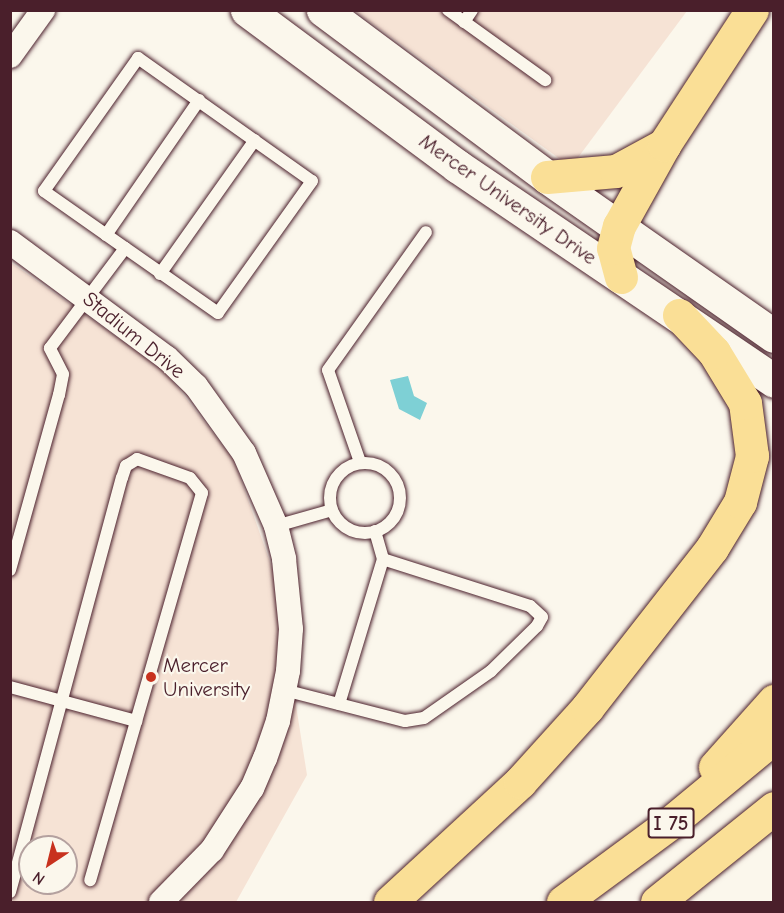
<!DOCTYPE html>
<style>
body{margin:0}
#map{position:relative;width:784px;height:913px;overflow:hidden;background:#fbf7ec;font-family:"Comic Neue",sans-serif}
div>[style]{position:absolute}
.built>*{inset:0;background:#f6e3d5}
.water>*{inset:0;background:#7ed0d5}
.roads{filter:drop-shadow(0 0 2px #4a1f2b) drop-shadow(0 0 2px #4a1f2b)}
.lane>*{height:12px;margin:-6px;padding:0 6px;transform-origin:6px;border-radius:6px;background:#fbf7ec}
.lane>.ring{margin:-6px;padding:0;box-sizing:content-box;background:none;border:12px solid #fbf7ec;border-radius:50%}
.street>*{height:24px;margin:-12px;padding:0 12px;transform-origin:12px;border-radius:12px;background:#fbf7ec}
.secondary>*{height:33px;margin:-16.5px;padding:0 16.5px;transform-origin:16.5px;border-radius:16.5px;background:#fbf7ec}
.highway>*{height:33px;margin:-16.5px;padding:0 16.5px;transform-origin:16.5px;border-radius:16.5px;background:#fadf96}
.dots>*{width:16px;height:16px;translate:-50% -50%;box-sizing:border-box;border:3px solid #fbf7ec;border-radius:50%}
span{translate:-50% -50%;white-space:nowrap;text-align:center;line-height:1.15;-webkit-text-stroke:4.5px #fbf7ec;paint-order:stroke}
.shield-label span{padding:2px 4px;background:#fbf7ec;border:2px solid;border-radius:4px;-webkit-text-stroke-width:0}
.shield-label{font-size:20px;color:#4a1f2b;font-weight:700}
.street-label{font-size:21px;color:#4a1f2b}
.poi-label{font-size:21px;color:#4a1f2b}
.left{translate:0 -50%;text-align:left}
.frame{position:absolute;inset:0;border:12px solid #4a1f2b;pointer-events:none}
.north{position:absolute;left:18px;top:835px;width:60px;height:60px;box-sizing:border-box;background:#fbf7ec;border:2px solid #b4a19f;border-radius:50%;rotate:215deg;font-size:16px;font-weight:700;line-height:24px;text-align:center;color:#4a1f2b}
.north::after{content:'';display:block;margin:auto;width:21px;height:27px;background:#c8321e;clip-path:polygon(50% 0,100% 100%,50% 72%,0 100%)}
</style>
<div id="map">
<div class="built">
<i style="clip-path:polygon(355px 11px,687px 11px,571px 167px)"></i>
<i style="clip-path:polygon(evenodd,10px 262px,164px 370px,234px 460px,276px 579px,307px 775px,236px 902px,11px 902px,10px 262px,30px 847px,66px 847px,66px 883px,30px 883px,30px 847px)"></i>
</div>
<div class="water">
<i style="clip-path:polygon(408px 376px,414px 396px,427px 403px,420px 420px,399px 409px,390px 380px)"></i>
</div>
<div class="roads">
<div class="lane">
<i style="left:448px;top:10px;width:120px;rotate:35.8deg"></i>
<i style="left:464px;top:22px;width:14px;rotate:-56deg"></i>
<i style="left:106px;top:235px;width:164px;rotate:-55.4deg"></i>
<i style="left:160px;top:274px;width:164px;rotate:-54.7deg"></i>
<i style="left:360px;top:462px;width:97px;rotate:-109.2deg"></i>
<i style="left:328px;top:370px;width:169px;rotate:-54.6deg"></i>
<i class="ring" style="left:330px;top:463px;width:58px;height:58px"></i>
<i style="left:276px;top:526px;width:58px;rotate:-15.9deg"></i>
<i style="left:10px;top:570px;width:182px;rotate:-74.4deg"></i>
<i style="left:59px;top:395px;width:21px;rotate:-79deg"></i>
<i style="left:63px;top:374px;width:29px;rotate:-117deg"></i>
<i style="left:50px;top:348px;width:125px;rotate:-53.1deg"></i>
<i style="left:125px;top:248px;width:99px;rotate:-144.9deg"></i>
<i style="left:44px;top:191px;width:163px;rotate:-54.7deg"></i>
<i style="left:138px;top:58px;width:213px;rotate:35.3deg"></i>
<i style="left:312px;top:181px;width:162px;rotate:125.5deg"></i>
<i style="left:218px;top:313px;width:113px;rotate:-145deg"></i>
<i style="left:10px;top:687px;width:131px;rotate:15.1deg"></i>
<i style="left:284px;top:690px;width:125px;rotate:14.4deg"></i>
<i style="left:405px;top:721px;width:19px;rotate:-9deg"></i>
<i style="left:424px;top:718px;width:82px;rotate:-35deg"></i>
<i style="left:491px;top:671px;width:64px;rotate:-44.4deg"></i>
<i style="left:537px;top:626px;width:10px;rotate:-61deg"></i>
<i style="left:542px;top:617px;width:16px;rotate:-137deg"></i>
<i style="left:530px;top:606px;width:154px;rotate:-162.3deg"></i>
<i style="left:383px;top:559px;width:29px;rotate:-106deg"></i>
<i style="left:339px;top:704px;width:152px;rotate:-73.1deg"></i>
<i style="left:10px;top:892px;width:429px;rotate:-74.9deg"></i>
<i style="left:122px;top:478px;width:13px;rotate:-72deg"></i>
<i style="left:126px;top:466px;width:13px;rotate:-32deg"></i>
<i style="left:137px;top:459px;width:56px;rotate:19.7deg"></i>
<i style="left:190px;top:478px;width:19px;rotate:51deg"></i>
<i style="left:202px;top:493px;width:403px;rotate:106.1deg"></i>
</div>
<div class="street">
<i style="left:10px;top:56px;width:57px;rotate:-54.3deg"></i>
<i style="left:10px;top:242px;width:195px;rotate:36.5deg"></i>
<i style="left:167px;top:358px;width:40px;rotate:44deg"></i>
<i style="left:196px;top:386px;width:82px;rotate:54.4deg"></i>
<i style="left:244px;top:453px;width:80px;rotate:66.3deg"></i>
<i style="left:276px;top:526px;width:34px;rotate:76deg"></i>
<i style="left:284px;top:559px;width:70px;rotate:84.3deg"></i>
<i style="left:291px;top:629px;width:42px;rotate:94.1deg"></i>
<i style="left:288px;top:671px;width:51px;rotate:101.3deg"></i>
<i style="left:278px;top:721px;width:39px;rotate:109deg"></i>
<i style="left:265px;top:758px;width:33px;rotate:113deg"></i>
<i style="left:252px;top:788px;width:74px;rotate:122.8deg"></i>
<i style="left:212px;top:850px;width:73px;rotate:134.4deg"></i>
</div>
<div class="secondary">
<i style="left:247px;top:10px;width:262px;rotate:36.6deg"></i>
<i style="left:457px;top:166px;width:383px;rotate:34.1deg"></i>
<i style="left:323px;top:10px;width:279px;rotate:36.7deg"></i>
<i style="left:547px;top:177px;width:277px;rotate:35deg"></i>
</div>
<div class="highway">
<i style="left:547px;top:177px;width:69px;rotate:-5deg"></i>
<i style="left:616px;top:171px;width:55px;rotate:-28.4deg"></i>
<i style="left:621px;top:277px;width:30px;rotate:-105deg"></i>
<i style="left:613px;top:248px;width:23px;rotate:-75deg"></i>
<i style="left:619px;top:226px;width:93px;rotate:-60.9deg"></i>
<i style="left:664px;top:145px;width:161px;rotate:-56.9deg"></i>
<i style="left:715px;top:767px;width:89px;rotate:-48.2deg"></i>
<i style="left:390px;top:902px;width:177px;rotate:-42.7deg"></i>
<i style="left:520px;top:782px;width:100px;rotate:-47.8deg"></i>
<i style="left:587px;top:708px;width:203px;rotate:-52deg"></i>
<i style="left:712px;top:548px;width:54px;rotate:-58.7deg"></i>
<i style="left:740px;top:502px;width:48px;rotate:-75.4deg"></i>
<i style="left:752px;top:456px;width:53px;rotate:-97.5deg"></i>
<i style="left:745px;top:403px;width:60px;rotate:-121.3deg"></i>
<i style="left:714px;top:352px;width:51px;rotate:-133.4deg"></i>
<i style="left:563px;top:902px;width:133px;rotate:-36.4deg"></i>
<i style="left:670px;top:823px;width:135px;rotate:-39.6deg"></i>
<i style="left:657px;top:902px;width:150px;rotate:-38.8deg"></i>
</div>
</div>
<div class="dots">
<i style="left:151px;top:677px;background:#c8321e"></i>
</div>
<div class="shield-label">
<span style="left:671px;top:823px">I 75</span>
</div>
<div class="street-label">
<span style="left:508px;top:199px;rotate:35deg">Mercer University Drive</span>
<span style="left:134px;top:335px;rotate:39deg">Stadium Drive</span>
</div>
<div class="poi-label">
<span class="left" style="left:163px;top:677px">Mercer<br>University</span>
</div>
<div class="frame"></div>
<div class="north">N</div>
</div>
